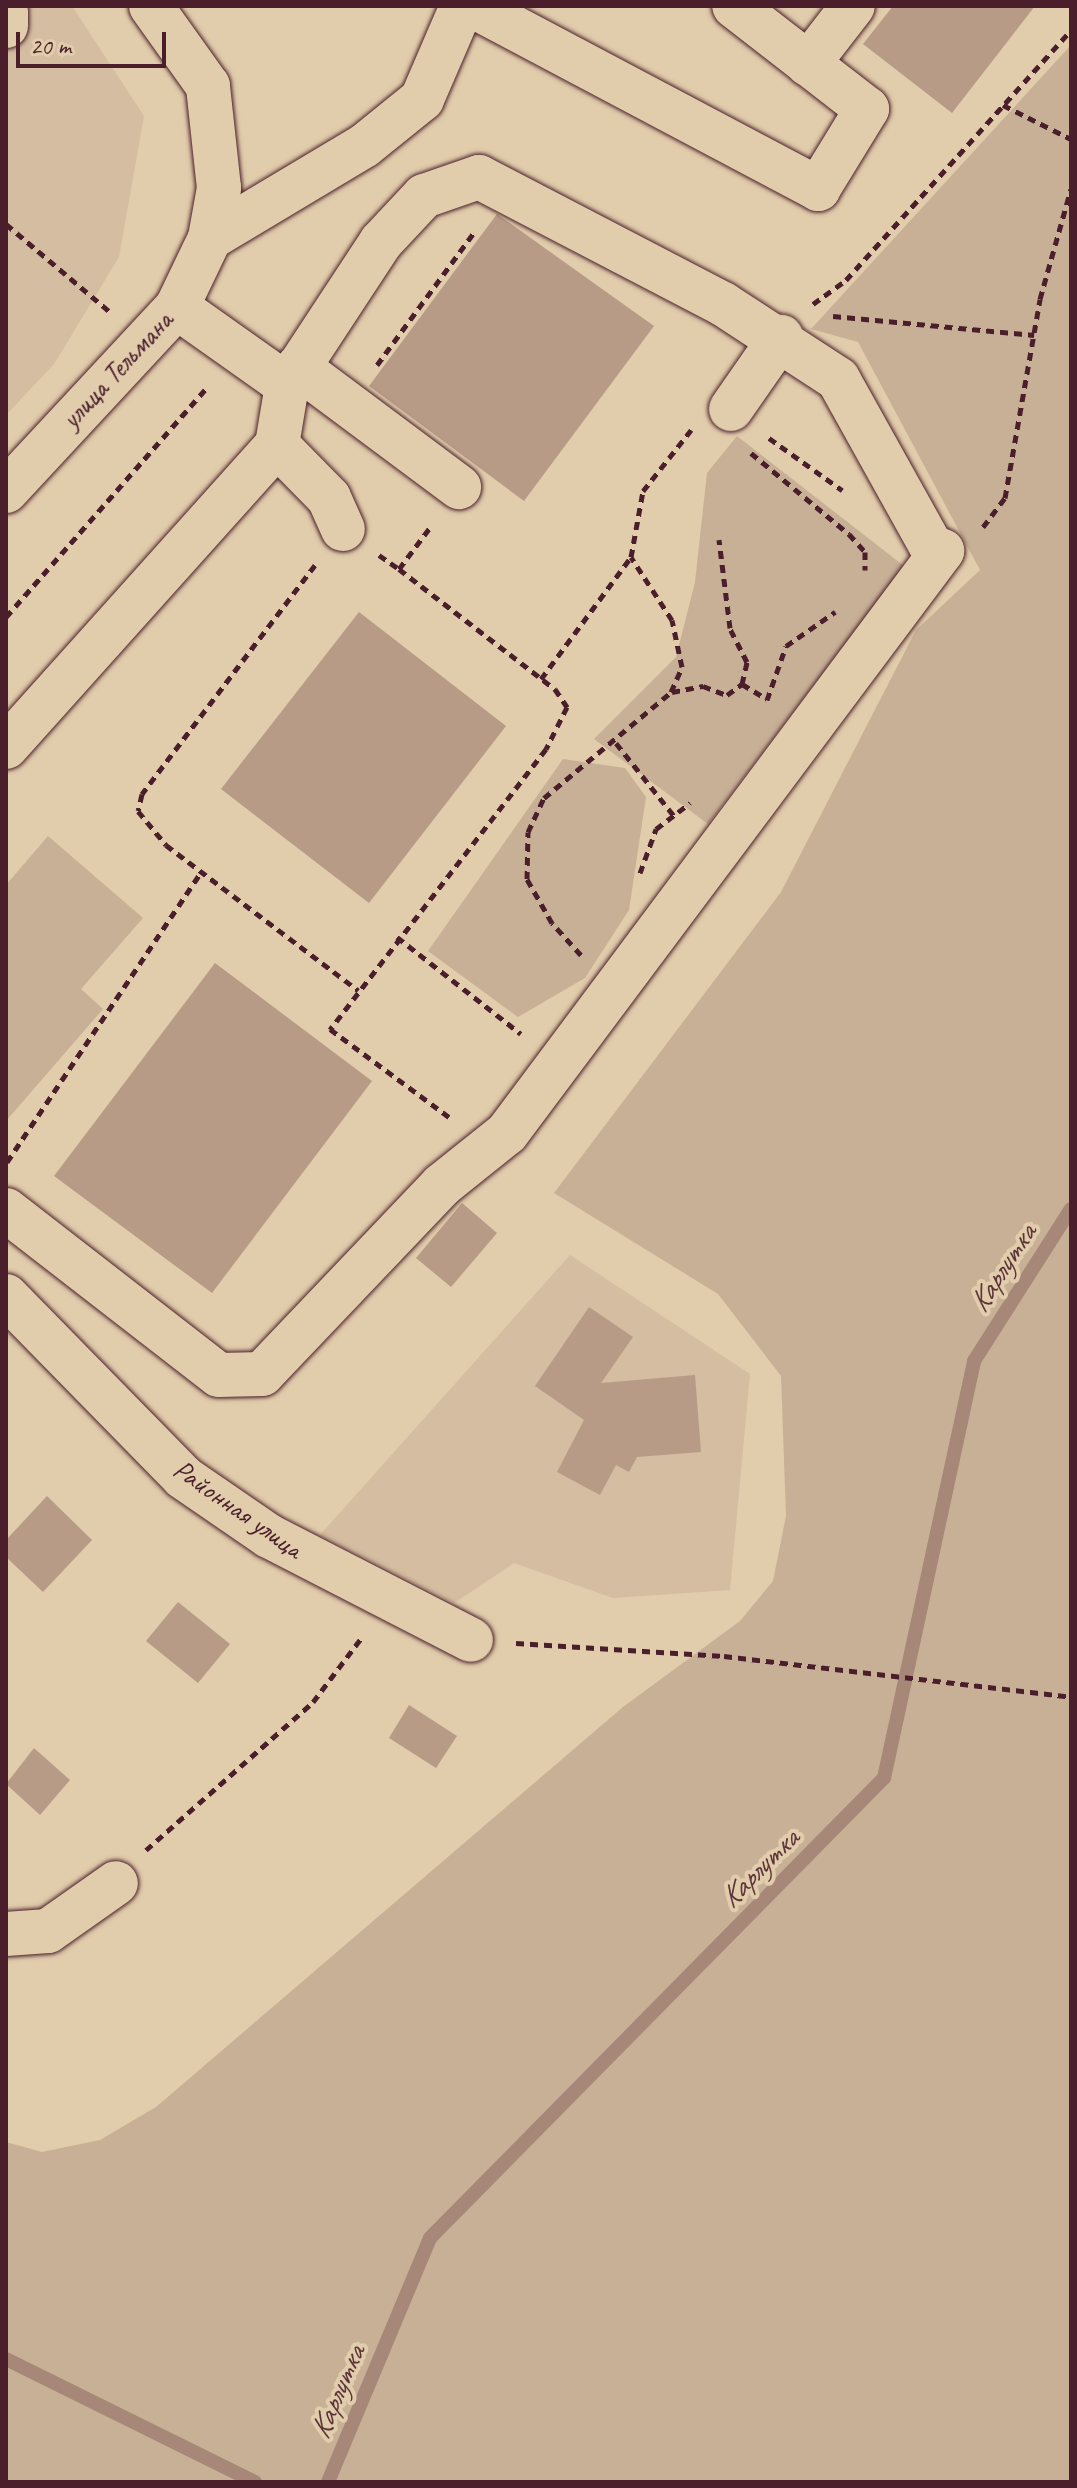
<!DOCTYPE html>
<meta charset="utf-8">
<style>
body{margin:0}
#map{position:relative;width:1077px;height:2488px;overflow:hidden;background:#e1ccab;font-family:Caveat,sans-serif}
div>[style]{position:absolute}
.built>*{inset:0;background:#d4bda0}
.green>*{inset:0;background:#c8b096}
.stream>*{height:14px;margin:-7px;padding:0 7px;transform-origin:7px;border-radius:7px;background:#a68778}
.building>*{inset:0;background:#b79b87}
.path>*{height:5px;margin-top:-2.5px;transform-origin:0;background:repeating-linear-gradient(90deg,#4a1f2b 0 8px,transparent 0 14px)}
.roads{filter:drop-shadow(0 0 2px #4a1f2b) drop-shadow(0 0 2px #4a1f2b)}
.minor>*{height:44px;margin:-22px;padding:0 22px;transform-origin:22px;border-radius:22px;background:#e1ccab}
span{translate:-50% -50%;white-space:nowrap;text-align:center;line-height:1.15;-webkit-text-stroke:8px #e1ccab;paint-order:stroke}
.street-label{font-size:28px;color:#4a1f2b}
.water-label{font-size:30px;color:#5c343a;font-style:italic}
.frame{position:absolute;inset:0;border:8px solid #4a1f2b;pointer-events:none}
.scale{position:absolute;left:16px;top:32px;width:150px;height:36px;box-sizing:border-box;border:4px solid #4a1f2b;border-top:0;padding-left:10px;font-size:24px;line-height:28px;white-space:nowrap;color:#4a1f2b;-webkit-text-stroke:6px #e1ccab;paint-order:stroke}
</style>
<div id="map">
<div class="built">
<i style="clip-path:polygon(6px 6px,72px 6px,144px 116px,119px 257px,54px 364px,6px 415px)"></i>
<i style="clip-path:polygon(570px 1255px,750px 1374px,730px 1590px,613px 1598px,514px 1563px,454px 1603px,320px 1535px)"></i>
</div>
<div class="green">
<i style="clip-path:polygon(1071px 45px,1071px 2482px,6px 2482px,6px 2142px,42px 2152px,100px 2140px,156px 2107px,623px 1707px,740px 1621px,773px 1581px,786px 1516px,781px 1376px,718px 1294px,554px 1193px,781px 892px,916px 630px,980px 570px,858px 342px,811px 329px)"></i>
<i style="clip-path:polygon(737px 436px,904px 566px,708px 824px,594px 739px,676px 657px,695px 582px,707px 473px)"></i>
<i style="clip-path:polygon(563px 759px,625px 768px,646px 797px,629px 910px,585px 978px,518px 1017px,428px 951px)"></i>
<i style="clip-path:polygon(48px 836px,143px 918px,81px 989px,103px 1009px,6px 1121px,6px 885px)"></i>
</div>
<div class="stream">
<i style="left:6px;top:2359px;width:278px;rotate:26.3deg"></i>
<i style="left:328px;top:2482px;width:264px;rotate:-67.3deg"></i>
<i style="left:430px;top:2238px;width:646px;rotate:-45.38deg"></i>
<i style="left:884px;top:1778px;width:427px;rotate:-77.8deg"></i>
<i style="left:974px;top:1361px;width:180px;rotate:-57.5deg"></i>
</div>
<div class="building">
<i style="clip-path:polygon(893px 6px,1035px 6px,952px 113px,863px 44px)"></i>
<i style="clip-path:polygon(497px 214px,654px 326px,524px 501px,369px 386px)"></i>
<i style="clip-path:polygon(359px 612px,506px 726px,369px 903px,221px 789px)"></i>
<i style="clip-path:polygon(215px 963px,372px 1081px,212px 1293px,54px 1176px)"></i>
<i style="clip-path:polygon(462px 1203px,497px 1233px,451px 1287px,416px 1258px)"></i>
<i style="clip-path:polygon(589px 1307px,633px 1337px,601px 1383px,695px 1375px,701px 1452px,637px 1457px,629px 1472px,616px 1465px,600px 1495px,557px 1472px,584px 1420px,535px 1386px)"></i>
<i style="clip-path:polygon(47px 1496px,92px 1540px,43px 1592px,6px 1557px,6px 1540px)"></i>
<i style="clip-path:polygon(178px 1602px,230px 1644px,198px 1683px,146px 1641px)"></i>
<i style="clip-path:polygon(409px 1705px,457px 1736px,436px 1768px,389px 1738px)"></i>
<i style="clip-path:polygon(34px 1748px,70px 1780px,40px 1815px,6px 1784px)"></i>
</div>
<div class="path">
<i style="left:1003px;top:105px;width:76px;rotate:26.6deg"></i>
<i style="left:6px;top:224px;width:135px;rotate:40.2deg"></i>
<i style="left:813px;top:304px;width:41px;rotate:-36deg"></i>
<i style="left:846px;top:280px;width:336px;rotate:-48deg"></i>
<i style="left:833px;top:316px;width:202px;rotate:5.4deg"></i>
<i style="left:377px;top:365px;width:166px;rotate:-53.8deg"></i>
<i style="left:769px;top:438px;width:90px;rotate:35.5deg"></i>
<i style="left:751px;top:453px;width:127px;rotate:39.6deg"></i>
<i style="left:849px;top:534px;width:24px;rotate:48deg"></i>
<i style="left:865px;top:552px;width:18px;rotate:90deg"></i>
<i style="left:983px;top:527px;width:36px;rotate:-53deg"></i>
<i style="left:1005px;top:498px;width:202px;rotate:-80deg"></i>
<i style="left:1040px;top:299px;width:114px;rotate:-74.3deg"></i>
<i style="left:379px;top:555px;width:24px;rotate:35deg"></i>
<i style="left:399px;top:569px;width:54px;rotate:-53.3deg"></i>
<i style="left:315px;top:565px;width:287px;rotate:127.1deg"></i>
<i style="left:142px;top:794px;width:17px;rotate:103deg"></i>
<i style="left:138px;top:811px;width:44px;rotate:50.5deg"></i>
<i style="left:166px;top:845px;width:241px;rotate:37.1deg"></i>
<i style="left:399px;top:569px;width:197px;rotate:37.6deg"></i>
<i style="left:555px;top:689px;width:22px;rotate:56deg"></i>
<i style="left:567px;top:707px;width:47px;rotate:116.6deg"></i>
<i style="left:546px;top:749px;width:354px;rotate:127.6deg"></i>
<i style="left:330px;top:1029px;width:148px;rotate:36.5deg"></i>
<i style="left:6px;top:617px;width:307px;rotate:-48.8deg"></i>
<i style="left:541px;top:679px;width:152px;rotate:-53.6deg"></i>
<i style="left:631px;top:557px;width:67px;rotate:-79.7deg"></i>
<i style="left:643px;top:491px;width:78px;rotate:-51.8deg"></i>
<i style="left:742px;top:684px;width:29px;rotate:31deg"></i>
<i style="left:672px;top:692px;width:32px;rotate:-11deg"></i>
<i style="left:703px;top:686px;width:26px;rotate:21deg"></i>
<i style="left:727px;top:695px;width:19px;rotate:-36deg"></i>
<i style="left:742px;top:684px;width:23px;rotate:-77deg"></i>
<i style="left:747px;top:662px;width:38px;rotate:-117deg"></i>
<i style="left:730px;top:628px;width:89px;rotate:-97.1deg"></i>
<i style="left:767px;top:700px;width:57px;rotate:-70.6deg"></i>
<i style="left:786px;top:646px;width:60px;rotate:-34.8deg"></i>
<i style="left:616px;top:743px;width:93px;rotate:51.5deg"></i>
<i style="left:640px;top:873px;width:47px;rotate:-70deg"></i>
<i style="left:656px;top:829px;width:43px;rotate:-37.4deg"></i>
<i style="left:397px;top:937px;width:157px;rotate:38deg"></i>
<i style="left:581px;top:955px;width:43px;rotate:-132.2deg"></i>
<i style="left:552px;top:923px;width:51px;rotate:-119.6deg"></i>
<i style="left:527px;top:879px;width:47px;rotate:-88.8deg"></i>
<i style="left:528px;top:832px;width:38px;rotate:-65deg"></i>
<i style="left:544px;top:798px;width:165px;rotate:-39.8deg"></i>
<i style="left:671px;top:692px;width:27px;rotate:-66deg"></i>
<i style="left:682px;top:667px;width:48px;rotate:-102deg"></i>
<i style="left:672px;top:620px;width:75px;rotate:-123.1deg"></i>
<i style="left:7px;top:1162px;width:349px;rotate:-56.2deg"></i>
<i style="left:516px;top:1643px;width:208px;rotate:3.6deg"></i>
<i style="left:724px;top:1656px;width:349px;rotate:6.7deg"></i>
<i style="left:146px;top:1850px;width:223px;rotate:-41.5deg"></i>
<i style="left:313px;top:1702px;width:83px;rotate:-52.9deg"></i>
</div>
<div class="roads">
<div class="minor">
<i style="left:473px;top:6px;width:391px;rotate:27.9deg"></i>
<i style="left:818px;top:189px;width:94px;rotate:-58.5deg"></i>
<i style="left:867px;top:109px;width:168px;rotate:-142.2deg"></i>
<i style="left:6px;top:11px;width:15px;rotate:90deg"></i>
<i style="left:808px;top:64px;width:73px;rotate:-52.2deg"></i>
<i style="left:210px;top:238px;width:179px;rotate:-30.9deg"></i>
<i style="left:364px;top:146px;width:75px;rotate:-39deg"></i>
<i style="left:422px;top:99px;width:101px;rotate:-66.7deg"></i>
<i style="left:298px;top:367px;width:201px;rotate:36.7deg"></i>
<i style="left:731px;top:409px;width:88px;rotate:-55.2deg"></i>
<i style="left:277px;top:445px;width:74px;rotate:45.5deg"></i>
<i style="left:329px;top:498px;width:34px;rotate:66deg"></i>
<i style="left:6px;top:491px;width:251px;rotate:-47.1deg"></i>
<i style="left:177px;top:307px;width:76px;rotate:-64.4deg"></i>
<i style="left:210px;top:238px;width:51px;rotate:-79.8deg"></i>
<i style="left:219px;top:188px;width:103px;rotate:-96.2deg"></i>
<i style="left:208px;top:86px;width:98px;rotate:-125.5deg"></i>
<i style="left:6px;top:747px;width:406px;rotate:-48.1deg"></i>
<i style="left:277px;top:445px;width:61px;rotate:-80.5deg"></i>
<i style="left:6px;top:1210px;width:269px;rotate:37.8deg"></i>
<i style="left:219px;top:1375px;width:43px;rotate:-1.3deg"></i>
<i style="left:262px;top:1374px;width:261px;rotate:-46.4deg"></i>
<i style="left:442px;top:1185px;width:83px;rotate:-38.7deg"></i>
<i style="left:507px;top:1133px;width:727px;rotate:-53.22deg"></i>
<i style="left:942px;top:551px;width:12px;rotate:-156deg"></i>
<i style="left:931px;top:546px;width:191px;rotate:-119.1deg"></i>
<i style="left:838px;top:379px;width:137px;rotate:-146.9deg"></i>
<i style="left:723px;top:304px;width:275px;rotate:-152.5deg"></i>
<i style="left:479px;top:177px;width:58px;rotate:160.9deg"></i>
<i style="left:424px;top:196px;width:63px;rotate:133.1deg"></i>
<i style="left:381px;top:242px;width:171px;rotate:123.3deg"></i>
<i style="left:287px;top:385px;width:135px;rotate:-144.7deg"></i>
<i style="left:6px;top:1296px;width:253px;rotate:45.6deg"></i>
<i style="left:183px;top:1477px;width:104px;rotate:34.5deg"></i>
<i style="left:269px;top:1536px;width:227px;rotate:27.2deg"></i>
<i style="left:6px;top:1934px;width:42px;rotate:-4.1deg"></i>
<i style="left:48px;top:1931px;width:83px;rotate:-35.2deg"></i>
</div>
</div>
<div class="street-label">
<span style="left:117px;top:370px;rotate:-47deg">улица Тельмана</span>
<span style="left:238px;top:1509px;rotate:35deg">Районная улица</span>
</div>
<div class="water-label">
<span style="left:1002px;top:1268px;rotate:-57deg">Карлутка</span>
<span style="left:759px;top:1868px;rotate:-45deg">Карлутка</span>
<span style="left:337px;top:2392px;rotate:-67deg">Карлутка</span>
</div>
<div class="frame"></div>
<div class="scale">20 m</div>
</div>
